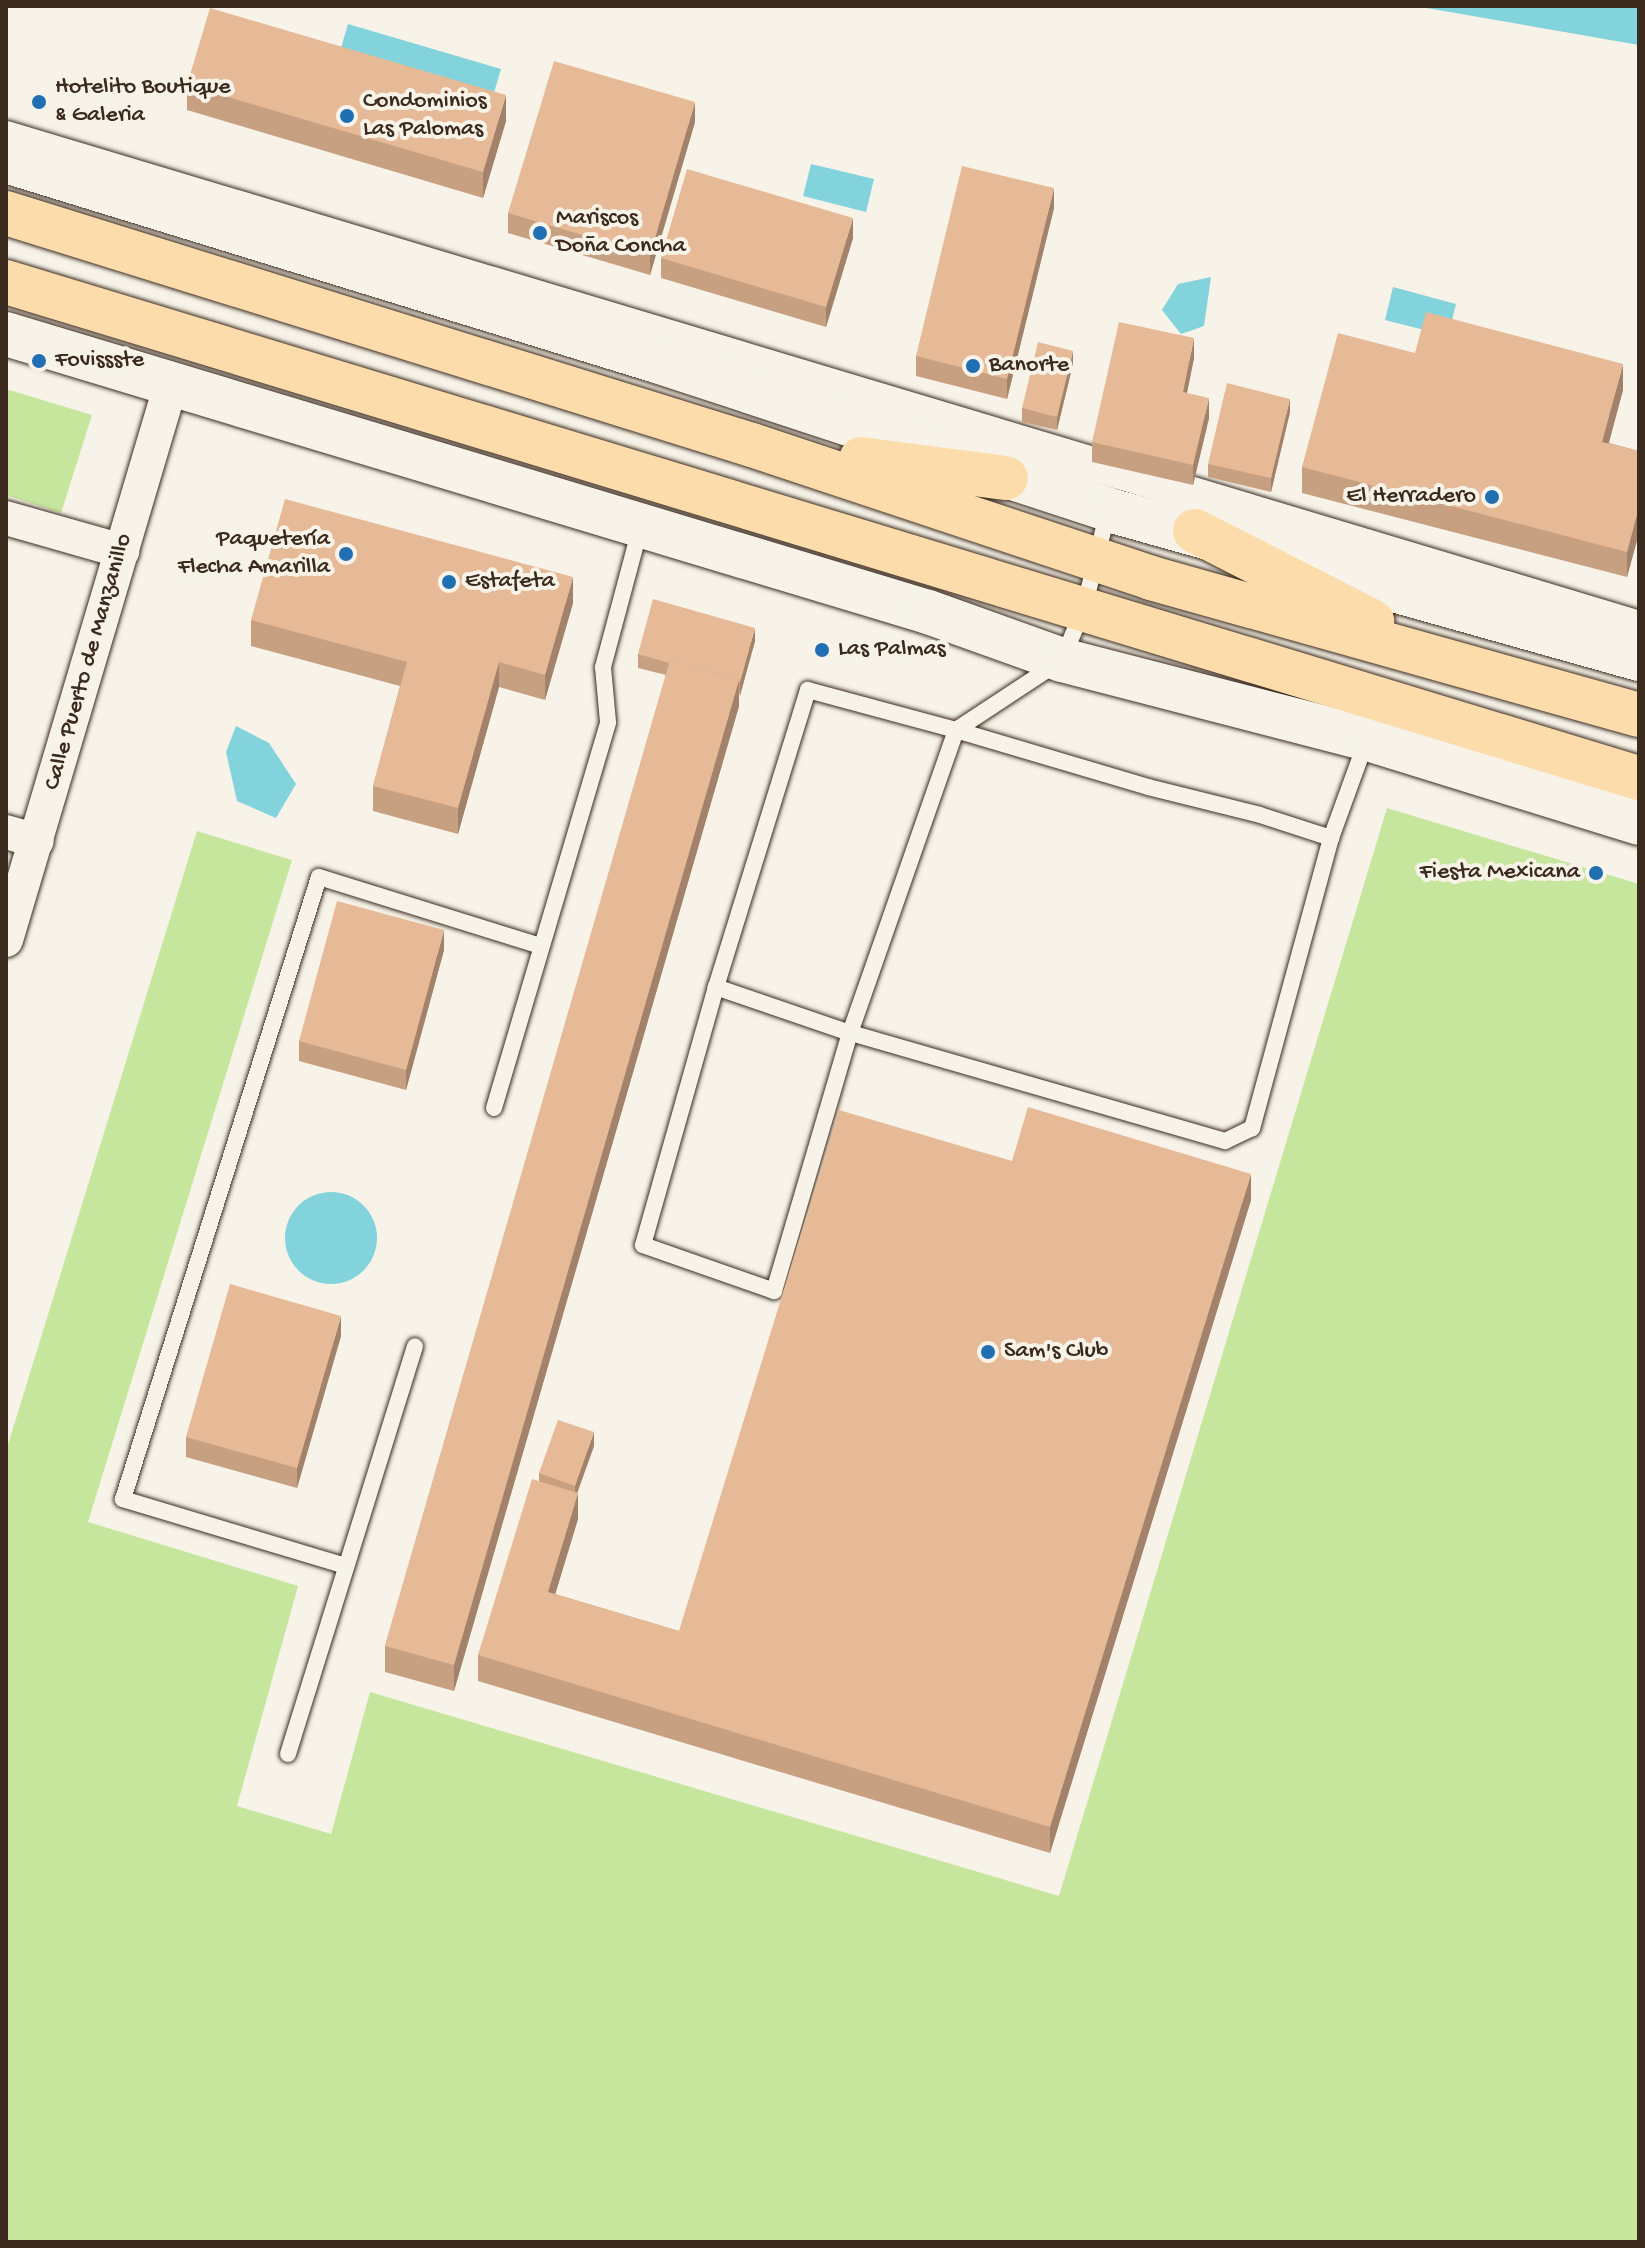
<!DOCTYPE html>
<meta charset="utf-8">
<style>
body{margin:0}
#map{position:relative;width:1645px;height:2248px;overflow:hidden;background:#f7f3e8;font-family:"Gochi Hand",sans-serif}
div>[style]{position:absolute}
.green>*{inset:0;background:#c6e59d}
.water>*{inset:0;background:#82d3dc}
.round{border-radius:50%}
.roads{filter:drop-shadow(0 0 2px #3b2a1e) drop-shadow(0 0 2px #3b2a1e)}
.lane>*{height:16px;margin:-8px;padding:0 8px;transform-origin:8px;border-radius:8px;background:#f7f3e8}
.street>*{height:34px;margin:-17px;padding:0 17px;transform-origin:17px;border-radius:17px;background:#f7f3e8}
.secondary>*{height:44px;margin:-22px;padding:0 22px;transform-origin:22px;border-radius:22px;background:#f7f3e8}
.primary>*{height:44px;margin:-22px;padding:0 22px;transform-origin:22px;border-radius:22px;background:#fddcac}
.wall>*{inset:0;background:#c7a082}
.shaded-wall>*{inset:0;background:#a2826a}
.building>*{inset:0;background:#e7ba97}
.dots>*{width:22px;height:22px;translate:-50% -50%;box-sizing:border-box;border:4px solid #f7f3e8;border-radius:50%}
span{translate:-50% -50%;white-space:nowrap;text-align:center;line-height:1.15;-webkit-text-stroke:8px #f7f3e8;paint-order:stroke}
.poi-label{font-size:24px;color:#3b2a1e}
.left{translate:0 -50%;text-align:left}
.right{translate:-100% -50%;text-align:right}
.street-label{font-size:24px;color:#3b2a1e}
.frame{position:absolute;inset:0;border:8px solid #3b2a1e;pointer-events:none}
</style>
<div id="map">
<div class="green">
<i style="clip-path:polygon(6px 389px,92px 415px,61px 513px,6px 495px)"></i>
<i style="clip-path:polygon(1387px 808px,1639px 884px,1639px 2242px,6px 2242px,6px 1451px,197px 831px,292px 860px,88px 1522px,298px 1586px,237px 1806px,331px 1834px,370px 1692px,1059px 1896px)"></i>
</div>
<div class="water">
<i style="clip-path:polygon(1415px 6px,1639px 6px,1639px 45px)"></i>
<i style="clip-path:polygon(348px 24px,501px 69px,491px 103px,338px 58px)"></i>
<i style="clip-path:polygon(811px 164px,874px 179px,866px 212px,803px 196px)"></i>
<i style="clip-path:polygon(1211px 277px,1204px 326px,1181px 334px,1162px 310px,1178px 284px)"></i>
<i style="clip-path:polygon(1393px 287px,1456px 304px,1448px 336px,1385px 320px)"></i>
<i style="clip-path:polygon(236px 726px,269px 743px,296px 784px,276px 818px,237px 801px,226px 752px)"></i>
<i class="round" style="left:285px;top:1192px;width:92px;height:92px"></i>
</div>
<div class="roads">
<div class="lane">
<i style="left:1331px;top:838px;width:102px;rotate:-70deg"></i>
<i style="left:716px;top:987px;width:311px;rotate:-72.8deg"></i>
<i style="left:808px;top:690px;width:153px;rotate:15.1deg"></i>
<i style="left:956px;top:730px;width:200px;rotate:16.5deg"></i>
<i style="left:1148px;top:787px;width:115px;rotate:14deg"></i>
<i style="left:1260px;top:815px;width:75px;rotate:17.9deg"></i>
<i style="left:1331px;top:838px;width:301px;rotate:105.2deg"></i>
<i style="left:1252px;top:1128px;width:30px;rotate:154deg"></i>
<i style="left:1225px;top:1141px;width:390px;rotate:-163.9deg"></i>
<i style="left:850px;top:1033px;width:142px;rotate:-161.1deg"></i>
<i style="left:716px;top:987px;width:268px;rotate:105.8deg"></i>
<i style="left:643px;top:1245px;width:139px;rotate:19.3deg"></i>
<i style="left:774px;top:1291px;width:269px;rotate:-73.6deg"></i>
<i style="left:850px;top:1033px;width:321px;rotate:-70.7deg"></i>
<i style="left:956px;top:730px;width:127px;rotate:-33.4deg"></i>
<i style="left:1062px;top:660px;width:56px;rotate:-67.1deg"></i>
<i style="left:1084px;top:608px;width:100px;rotate:-76.1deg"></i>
<i style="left:494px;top:1108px;width:402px;rotate:-73.5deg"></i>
<i style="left:608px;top:722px;width:55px;rotate:-95.2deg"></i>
<i style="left:603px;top:667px;width:143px;rotate:-75deg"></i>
<i style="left:346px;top:1566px;width:233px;rotate:-163.3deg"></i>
<i style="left:123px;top:1499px;width:652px;rotate:-72.51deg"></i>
<i style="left:319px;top:877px;width:232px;rotate:17.3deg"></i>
<i style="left:288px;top:1754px;width:427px;rotate:-72.7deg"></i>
</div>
<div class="street">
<i style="left:6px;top:138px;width:1705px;rotate:16.7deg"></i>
<i style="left:6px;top:518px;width:121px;rotate:15.9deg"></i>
<i style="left:6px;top:832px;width:32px;rotate:16deg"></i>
<i style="left:6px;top:940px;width:580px;rotate:-73.47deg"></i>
</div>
<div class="secondary">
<i style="left:6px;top:161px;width:681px;rotate:17.08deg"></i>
<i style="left:657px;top:361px;width:476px;rotate:18.2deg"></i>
<i style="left:1109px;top:510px;width:551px;rotate:15.7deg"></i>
<i style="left:6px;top:334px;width:963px;rotate:16.78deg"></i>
<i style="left:928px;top:612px;width:142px;rotate:19.7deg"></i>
<i style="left:1062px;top:660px;width:316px;rotate:14.5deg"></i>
<i style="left:1368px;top:739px;width:284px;rotate:17.2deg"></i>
</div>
<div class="primary">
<i style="left:6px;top:213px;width:781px;rotate:17.28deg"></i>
<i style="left:752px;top:445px;width:421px;rotate:18.4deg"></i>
<i style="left:1151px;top:578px;width:507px;rotate:15.68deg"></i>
<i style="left:6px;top:282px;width:1707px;rotate:16.9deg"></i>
<i style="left:861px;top:459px;width:146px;rotate:7.5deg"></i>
<i style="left:1195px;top:531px;width:199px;rotate:27deg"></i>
</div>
</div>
<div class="wall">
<i style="clip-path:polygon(187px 85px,506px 121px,483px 198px,187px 110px)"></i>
<i style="clip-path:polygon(695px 122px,650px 275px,508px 233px,508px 213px)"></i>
<i style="clip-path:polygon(1054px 208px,1007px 399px,916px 376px,916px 356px)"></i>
<i style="clip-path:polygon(853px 238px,826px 327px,661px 278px,661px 258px)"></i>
<i style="clip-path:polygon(1415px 353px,1623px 390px,1609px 443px,1639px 451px,1639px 533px,1627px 577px,1302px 493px,1302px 467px)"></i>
<i style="clip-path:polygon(1194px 358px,1187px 393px,1209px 418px,1193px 485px,1092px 462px,1092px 442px)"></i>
<i style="clip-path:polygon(1073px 364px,1057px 430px,1022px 422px,1022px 408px)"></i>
<i style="clip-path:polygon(1290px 412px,1271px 492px,1208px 477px,1208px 464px)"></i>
<i style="clip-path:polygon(573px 603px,545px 700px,499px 687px,458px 834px,373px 811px,373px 786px,400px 686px,251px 646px,251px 620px)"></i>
<i style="clip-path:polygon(755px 641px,739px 696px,739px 706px,454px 1691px,385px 1672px,385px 1646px,666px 675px,638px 668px,638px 654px)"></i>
<i style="clip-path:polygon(444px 950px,406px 1090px,299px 1061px,299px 1041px)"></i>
<i style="clip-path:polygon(1012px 1161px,1251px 1200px,1050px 1853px,478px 1681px,478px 1655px,539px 1481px,539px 1473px,594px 1446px,577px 1493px,578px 1519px,555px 1594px,679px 1631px)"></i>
<i style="clip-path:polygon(341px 1336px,297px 1488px,186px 1457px,186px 1437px)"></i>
</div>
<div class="shaded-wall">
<i style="clip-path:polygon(506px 95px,506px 121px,483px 198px,483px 172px)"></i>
<i style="clip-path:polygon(695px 102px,695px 122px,650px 275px,650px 255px)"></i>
<i style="clip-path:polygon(1054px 188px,1054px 208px,1007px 399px,1007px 379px)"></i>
<i style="clip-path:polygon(853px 218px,853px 238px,826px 327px,826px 307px)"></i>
<i style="clip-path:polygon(1194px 338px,1194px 358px,1183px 412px,1183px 392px)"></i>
<i style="clip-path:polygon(1073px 351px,1073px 364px,1057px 430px,1057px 417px)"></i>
<i style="clip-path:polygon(1623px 364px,1623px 390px,1602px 467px,1602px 442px)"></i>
<i style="clip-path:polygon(1209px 398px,1209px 418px,1193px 485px,1193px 465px)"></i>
<i style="clip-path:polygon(1290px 399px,1290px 412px,1271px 492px,1271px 478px)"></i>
<i style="clip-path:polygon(1639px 507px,1639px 533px,1627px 577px,1627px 552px)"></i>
<i style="clip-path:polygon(573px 577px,573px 603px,545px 700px,545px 675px)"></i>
<i style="clip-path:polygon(755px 628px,755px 641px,740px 696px,740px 682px)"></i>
<i style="clip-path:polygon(499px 662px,499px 687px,458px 834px,458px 808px)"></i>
<i style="clip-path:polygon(739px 680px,739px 706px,454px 1691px,454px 1665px)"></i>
<i style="clip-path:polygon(444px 930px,444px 950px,406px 1090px,406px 1070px)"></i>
<i style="clip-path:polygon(1251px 1174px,1251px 1200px,1050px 1853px,1050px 1827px)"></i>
<i style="clip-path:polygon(341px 1316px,341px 1336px,297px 1488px,297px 1468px)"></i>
<i style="clip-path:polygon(594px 1432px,594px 1446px,575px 1499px,575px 1486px)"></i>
<i style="clip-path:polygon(578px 1493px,578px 1519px,548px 1618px,548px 1592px)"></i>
</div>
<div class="building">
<i style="clip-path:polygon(210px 8px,506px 95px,483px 172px,187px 85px)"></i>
<i style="clip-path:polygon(554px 61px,695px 102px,650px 255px,508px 213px)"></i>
<i style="clip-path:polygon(962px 166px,1054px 188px,1007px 379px,916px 356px)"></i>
<i style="clip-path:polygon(687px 169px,853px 218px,826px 307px,661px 258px)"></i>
<i style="clip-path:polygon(1426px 312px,1623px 364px,1602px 442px,1639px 451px,1639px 507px,1627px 552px,1302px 467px,1338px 333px,1415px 353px)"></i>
<i style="clip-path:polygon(1119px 322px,1194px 338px,1183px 392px,1209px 398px,1193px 465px,1092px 442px)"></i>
<i style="clip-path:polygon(1038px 342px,1073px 351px,1057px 417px,1022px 408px)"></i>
<i style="clip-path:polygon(1227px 383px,1290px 399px,1271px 478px,1208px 464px)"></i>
<i style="clip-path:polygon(285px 499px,573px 577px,545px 675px,499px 662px,458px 808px,373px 786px,407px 662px,251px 620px)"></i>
<i style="clip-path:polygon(653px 599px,755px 628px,740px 682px,739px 682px,739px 680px,670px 660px,669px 663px,638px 654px)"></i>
<i style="clip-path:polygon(670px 660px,739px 680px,454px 1665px,385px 1646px)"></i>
<i style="clip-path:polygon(337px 901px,444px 930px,406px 1070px,299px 1041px)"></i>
<i style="clip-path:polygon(1028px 1107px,1251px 1174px,1050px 1827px,478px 1655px,532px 1479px,578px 1493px,548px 1592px,679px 1631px,839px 1110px,1012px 1161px)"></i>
<i style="clip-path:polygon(230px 1284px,341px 1316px,297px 1468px,186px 1437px)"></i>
<i style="clip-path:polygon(558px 1420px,594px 1432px,575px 1486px,539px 1473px)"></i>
</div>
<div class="dots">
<i style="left:39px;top:102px;background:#1f6fb2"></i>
<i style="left:347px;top:116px;background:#1f6fb2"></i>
<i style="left:540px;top:233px;background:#1f6fb2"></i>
<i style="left:39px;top:361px;background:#1f6fb2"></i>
<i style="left:973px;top:366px;background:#1f6fb2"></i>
<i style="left:1492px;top:497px;background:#1f6fb2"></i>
<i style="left:346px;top:554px;background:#1f6fb2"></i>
<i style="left:449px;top:582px;background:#1f6fb2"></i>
<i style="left:822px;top:650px;background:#1f6fb2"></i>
<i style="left:1596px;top:873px;background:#1f6fb2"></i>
<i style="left:988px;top:1352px;background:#1f6fb2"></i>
</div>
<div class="poi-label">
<span class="left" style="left:55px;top:102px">Hotelito Boutique<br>&amp; Galeria</span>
<span class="left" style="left:363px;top:116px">Condominios<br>Las Palomas</span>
<span class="left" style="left:556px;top:233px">Mariscos<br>Doña Concha</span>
<span class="left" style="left:55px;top:361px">Fovissste</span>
<span class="left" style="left:989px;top:366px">Banorte</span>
<span class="right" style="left:1476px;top:497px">El Herradero</span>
<span class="right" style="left:330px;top:554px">Paquetería<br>Flecha Amarilla</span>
<span class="left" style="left:465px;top:582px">Estafeta</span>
<span class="left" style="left:838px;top:650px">Las Palmas</span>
<span class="right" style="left:1580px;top:873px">Fiesta Mexicana</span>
<span class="left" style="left:1004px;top:1352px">Sam's Club</span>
</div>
<div class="street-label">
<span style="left:89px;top:662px;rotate:-74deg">Calle Puerto de Manzanillo</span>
</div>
<div class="frame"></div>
</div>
